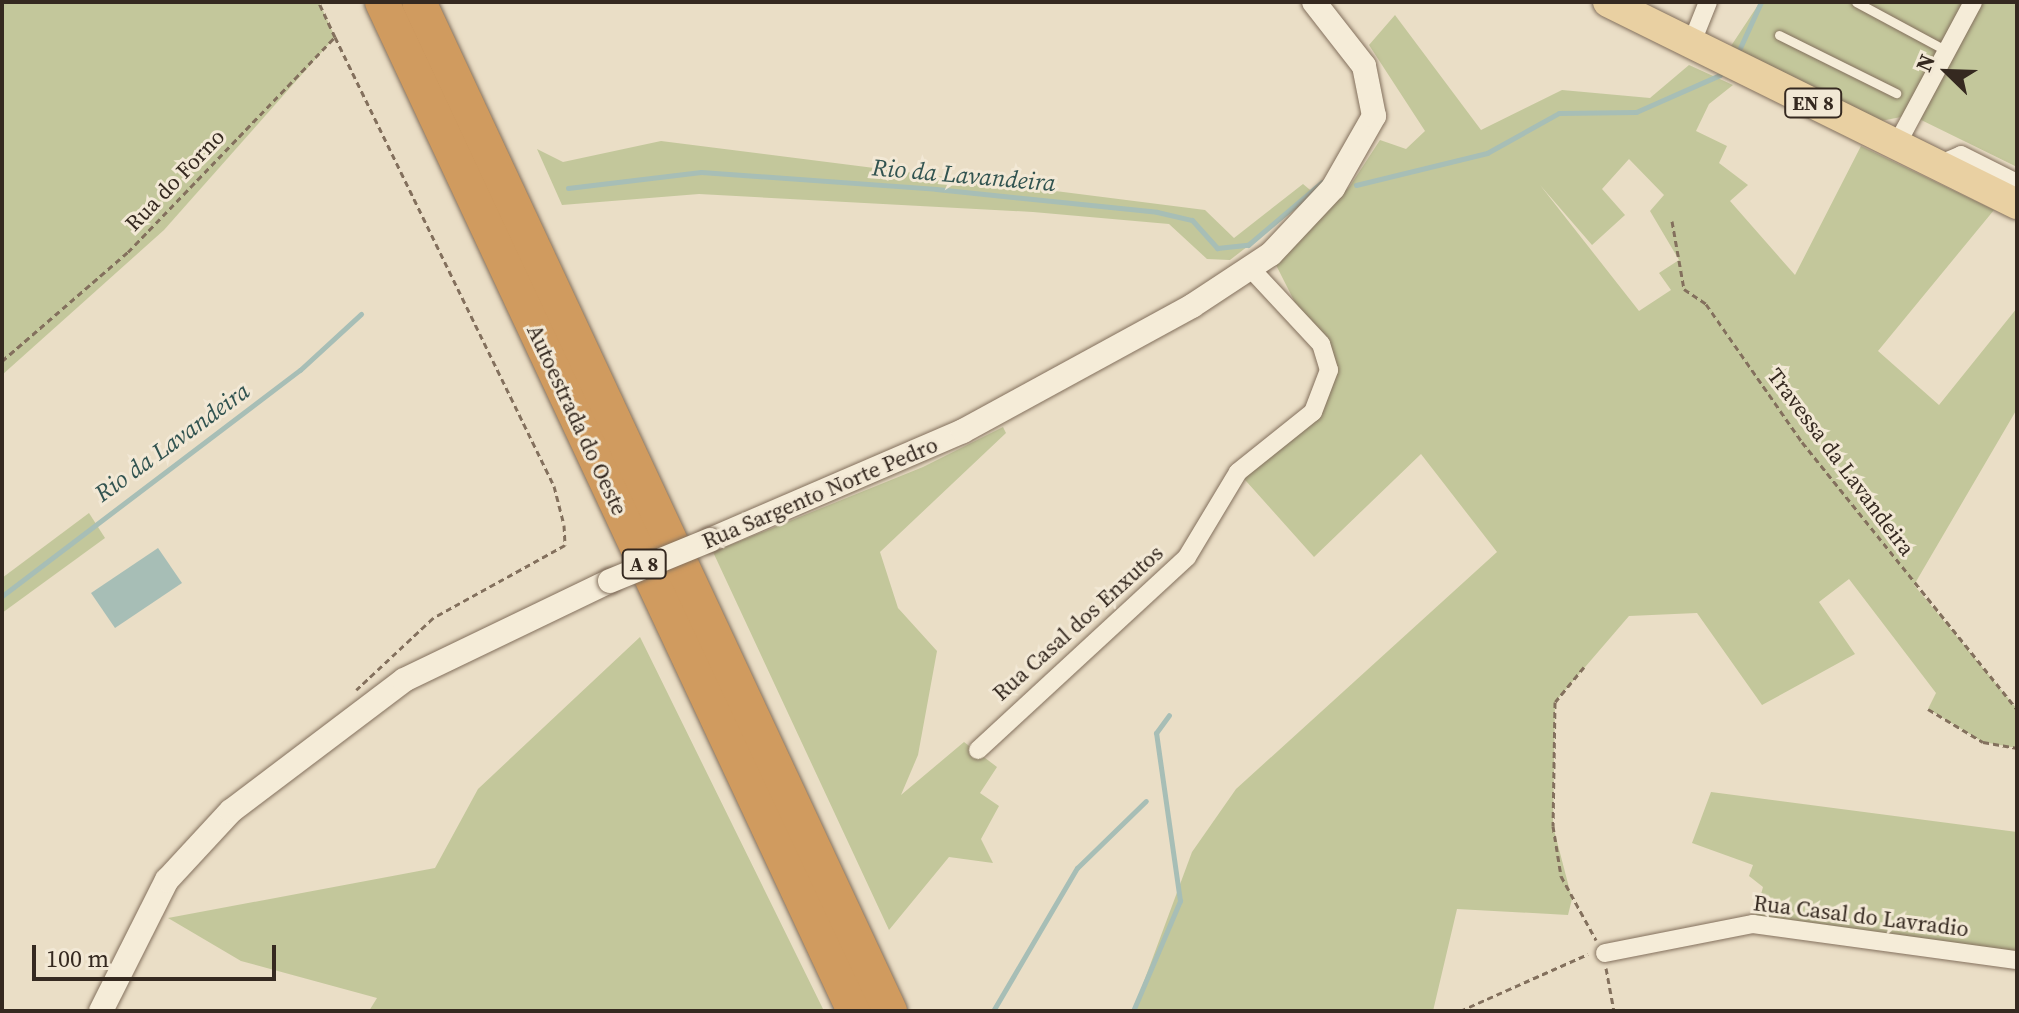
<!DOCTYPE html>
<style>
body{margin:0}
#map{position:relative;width:2019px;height:1013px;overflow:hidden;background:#eadec6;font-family:"Source Serif 4",serif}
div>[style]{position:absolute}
.green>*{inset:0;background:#c3c79b}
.water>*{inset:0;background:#a7beb6}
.stream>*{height:5px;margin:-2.5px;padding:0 2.5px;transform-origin:2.5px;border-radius:2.5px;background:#a7beb6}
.path>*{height:3px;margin-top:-1.5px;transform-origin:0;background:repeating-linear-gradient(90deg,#83705d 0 6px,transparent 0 10px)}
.roads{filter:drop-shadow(0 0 2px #83705d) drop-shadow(0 0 2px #83705d)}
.service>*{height:9px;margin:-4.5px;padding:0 4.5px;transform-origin:4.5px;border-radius:4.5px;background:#f5ecd8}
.minor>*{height:18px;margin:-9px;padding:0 9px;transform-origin:9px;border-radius:9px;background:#f5ecd8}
.tertiary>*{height:24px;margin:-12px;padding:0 12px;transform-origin:12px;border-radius:12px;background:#f5ecd8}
.primary>*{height:30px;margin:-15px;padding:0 15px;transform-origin:15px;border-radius:15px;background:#e9d0a2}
.motorway>*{height:34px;margin:-17px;padding:0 17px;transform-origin:17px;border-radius:17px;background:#d09b5f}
.bridges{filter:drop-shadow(0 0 2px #83705d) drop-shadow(0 0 2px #83705d)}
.tertiary-bridge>*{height:24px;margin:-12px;padding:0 12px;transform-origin:12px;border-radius:12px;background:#f5ecd8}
span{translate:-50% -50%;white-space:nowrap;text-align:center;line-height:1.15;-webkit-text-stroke:6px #f2e8d5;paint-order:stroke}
.shield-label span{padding:2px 6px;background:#f2e8d5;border:2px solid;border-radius:6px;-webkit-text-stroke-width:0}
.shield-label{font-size:20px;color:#352920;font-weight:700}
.street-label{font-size:22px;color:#352920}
.water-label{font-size:24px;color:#315350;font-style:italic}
.frame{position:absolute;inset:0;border:4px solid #352920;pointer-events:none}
.north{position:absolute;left:1907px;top:32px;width:80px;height:80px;-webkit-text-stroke:6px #f2e8d5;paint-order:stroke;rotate:293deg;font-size:22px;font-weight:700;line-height:32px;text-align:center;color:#352920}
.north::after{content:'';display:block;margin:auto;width:28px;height:36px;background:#352920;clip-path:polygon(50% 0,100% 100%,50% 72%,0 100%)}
.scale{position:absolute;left:32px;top:945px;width:244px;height:36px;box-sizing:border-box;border:4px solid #352920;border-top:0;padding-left:10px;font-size:24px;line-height:28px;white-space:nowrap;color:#352920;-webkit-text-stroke:6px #f2e8d5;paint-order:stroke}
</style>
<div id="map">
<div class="green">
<i style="clip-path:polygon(2px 2px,319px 2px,335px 37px,164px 230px,2px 375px)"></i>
<i style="clip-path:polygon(1760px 2px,2017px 2px,2017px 167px,1911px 115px,1881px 121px,1731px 46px)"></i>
<i style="clip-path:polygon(evenodd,1395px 15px,1481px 130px,1562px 90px,1650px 98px,1689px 65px,1733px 85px,1709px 104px,1696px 131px,1727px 146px,1719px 163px,1748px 185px,1730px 201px,1795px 275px,1861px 146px,1994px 210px,1878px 351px,1939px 405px,2017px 308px,2017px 409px,1914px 585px,2017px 709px,2017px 748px,1983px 742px,1928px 709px,1936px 693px,1849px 579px,1819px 602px,1855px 654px,1762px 705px,1697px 613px,1629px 616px,1555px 702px,1553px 826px,1572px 899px,1568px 915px,1457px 909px,1433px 1011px,1133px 1011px,1192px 852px,1236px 789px,1497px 552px,1421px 454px,1314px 557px,1238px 472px,1313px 412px,1329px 370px,1275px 263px,1350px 186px,1380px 140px,1406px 149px,1425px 131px,1369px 45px,1395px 15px,1629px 159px,1664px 195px,1650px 211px,1679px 260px,1659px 273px,1671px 290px,1639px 311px,1540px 185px,1592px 245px,1625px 215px,1602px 189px,1629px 159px)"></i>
<i style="clip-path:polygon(661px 141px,1205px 210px,1234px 238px,1303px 184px,1315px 194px,1230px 260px,1207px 259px,1169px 224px,1033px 212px,699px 194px,562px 205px,537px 149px,563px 162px)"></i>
<i style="clip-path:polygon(1003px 427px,1006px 433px,880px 552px,898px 608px,937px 651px,918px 755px,901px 795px,964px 742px,997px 767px,980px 793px,999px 806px,981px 839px,993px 863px,949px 857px,889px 930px,713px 552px,923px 467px)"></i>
<i style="clip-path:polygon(89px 513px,105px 538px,2px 613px,2px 578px)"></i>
<i style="clip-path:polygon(640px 637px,824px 1011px,369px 1011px,377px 998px,241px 961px,168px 918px,435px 868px,478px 789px)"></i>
<i style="clip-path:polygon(1711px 792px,2017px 832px,2017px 960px,1753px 924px,1763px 887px,1749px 876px,1753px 865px,1692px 843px)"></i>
</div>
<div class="water">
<i style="clip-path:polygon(158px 548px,182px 583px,115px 628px,91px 593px)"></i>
</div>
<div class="stream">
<i style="left:1740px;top:48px;width:51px;rotate:-65.5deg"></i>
<i style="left:1356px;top:185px;width:135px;rotate:-13.7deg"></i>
<i style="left:1487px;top:153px;width:82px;rotate:-29.1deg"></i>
<i style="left:1559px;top:113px;width:77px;rotate:-0.7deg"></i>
<i style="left:1636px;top:112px;width:92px;rotate:-23.8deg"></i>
<i style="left:568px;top:188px;width:134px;rotate:-6.9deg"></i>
<i style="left:701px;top:172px;width:236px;rotate:4.1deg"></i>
<i style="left:936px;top:189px;width:222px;rotate:5.9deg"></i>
<i style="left:1157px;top:212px;width:36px;rotate:13deg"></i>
<i style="left:1192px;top:220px;width:38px;rotate:48deg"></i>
<i style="left:1217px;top:248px;width:31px;rotate:-6deg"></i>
<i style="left:1248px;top:245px;width:97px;rotate:-40.4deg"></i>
<i style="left:2px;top:596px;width:374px;rotate:-37.2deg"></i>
<i style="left:300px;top:370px;width:83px;rotate:-42.6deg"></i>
<i style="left:993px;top:1011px;width:166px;rotate:-59.6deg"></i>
<i style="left:1077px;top:868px;width:96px;rotate:-44.2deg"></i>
<i style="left:1133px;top:1011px;width:120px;rotate:-66.9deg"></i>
<i style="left:1180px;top:901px;width:170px;rotate:-98.1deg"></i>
<i style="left:1156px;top:733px;width:22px;rotate:-54deg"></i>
</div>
<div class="path">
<i style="left:335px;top:37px;width:500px;rotate:64deg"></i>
<i style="left:554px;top:486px;width:40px;rotate:75.6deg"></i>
<i style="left:564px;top:525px;width:20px;rotate:87deg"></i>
<i style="left:565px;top:545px;width:151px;rotate:151.1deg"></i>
<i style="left:433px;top:618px;width:105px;rotate:136.9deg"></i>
<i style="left:1672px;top:221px;width:69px;rotate:80deg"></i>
<i style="left:1684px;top:289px;width:27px;rotate:34deg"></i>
<i style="left:1706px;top:304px;width:168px;rotate:55.2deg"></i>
<i style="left:1802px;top:442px;width:343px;rotate:51.2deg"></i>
<i style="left:2px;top:361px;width:167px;rotate:-40.9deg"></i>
<i style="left:128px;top:252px;width:298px;rotate:-46.1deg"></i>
<i style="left:335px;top:37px;width:38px;rotate:-115deg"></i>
<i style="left:1584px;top:667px;width:45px;rotate:129.6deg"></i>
<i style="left:1555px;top:702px;width:124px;rotate:90.9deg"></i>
<i style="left:1553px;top:826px;width:51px;rotate:80.9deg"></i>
<i style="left:1561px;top:876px;width:73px;rotate:61.3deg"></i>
<i style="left:1928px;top:709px;width:64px;rotate:31deg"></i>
<i style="left:1983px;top:742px;width:35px;rotate:10deg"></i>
<i style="left:1606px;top:968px;width:44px;rotate:79.5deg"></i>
<i style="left:1460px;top:1011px;width:140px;rotate:-24deg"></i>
</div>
<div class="roads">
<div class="service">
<i style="left:1856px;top:2px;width:101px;rotate:28.3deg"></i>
<i style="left:1779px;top:35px;width:131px;rotate:26.4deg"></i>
</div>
<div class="minor">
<i style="left:1692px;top:42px;width:43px;rotate:-68.2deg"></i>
<i style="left:1897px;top:144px;width:161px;rotate:-61.8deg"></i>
<i style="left:1938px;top:165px;width:25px;rotate:-23deg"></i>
<i style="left:1961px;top:155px;width:63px;rotate:26.6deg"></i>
<i style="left:978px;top:750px;width:284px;rotate:-42.7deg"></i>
<i style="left:1187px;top:557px;width:99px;rotate:-59deg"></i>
<i style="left:1238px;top:472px;width:96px;rotate:-38.7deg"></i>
<i style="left:1313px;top:412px;width:45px;rotate:-69.1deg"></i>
<i style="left:1329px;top:370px;width:27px;rotate:-107deg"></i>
<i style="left:1321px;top:344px;width:103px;rotate:-133deg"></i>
<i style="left:1605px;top:953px;width:151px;rotate:-11.1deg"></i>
<i style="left:1753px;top:924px;width:266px;rotate:7.8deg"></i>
</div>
<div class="tertiary">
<i style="left:710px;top:540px;width:275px;rotate:-23.3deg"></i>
<i style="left:963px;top:431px;width:261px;rotate:-28.6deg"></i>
<i style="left:1192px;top:306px;width:95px;rotate:-33.4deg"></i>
<i style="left:1271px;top:254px;width:91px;rotate:-46.8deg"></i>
<i style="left:1333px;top:188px;width:83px;rotate:-60.3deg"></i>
<i style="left:1374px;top:116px;width:51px;rotate:-101.3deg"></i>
<i style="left:1364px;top:66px;width:81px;rotate:-128deg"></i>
<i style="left:101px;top:1011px;width:147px;rotate:-63.3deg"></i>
<i style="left:167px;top:880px;width:94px;rotate:-47.2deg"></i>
<i style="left:231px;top:811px;width:217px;rotate:-37.1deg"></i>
<i style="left:404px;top:680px;width:229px;rotate:-25.7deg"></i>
</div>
<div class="primary">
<i style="left:1608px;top:2px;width:456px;rotate:26.3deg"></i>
</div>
<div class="motorway">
<i style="left:382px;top:2px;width:1114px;rotate:64.93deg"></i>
<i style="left:419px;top:2px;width:1114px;rotate:64.98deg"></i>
</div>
</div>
<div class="bridges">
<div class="tertiary-bridge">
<i style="left:610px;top:581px;width:108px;rotate:-22.3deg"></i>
</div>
</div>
<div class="shield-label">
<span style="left:1813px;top:103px">EN 8</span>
<span style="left:644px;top:564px">A 8</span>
</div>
<div class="street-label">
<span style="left:175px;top:180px;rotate:-46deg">Rua do Forno</span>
<span style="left:577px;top:420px;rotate:65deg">Autoestrada do Oeste</span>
<span style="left:1841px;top:462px;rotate:53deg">Travessa da Lavandeira</span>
<span style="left:820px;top:493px;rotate:-23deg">Rua Sargento Norte Pedro</span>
<span style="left:1078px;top:623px;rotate:-42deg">Rua Casal dos Enxutos</span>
<span style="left:1861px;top:916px;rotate:7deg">Rua Casal do Lavradio</span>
</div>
<div class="water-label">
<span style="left:964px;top:175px;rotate:5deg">Rio da Lavandeira</span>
<span style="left:172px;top:442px;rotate:-36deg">Rio da Lavandeira</span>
</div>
<div class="frame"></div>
<div class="north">N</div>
<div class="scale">100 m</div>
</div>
